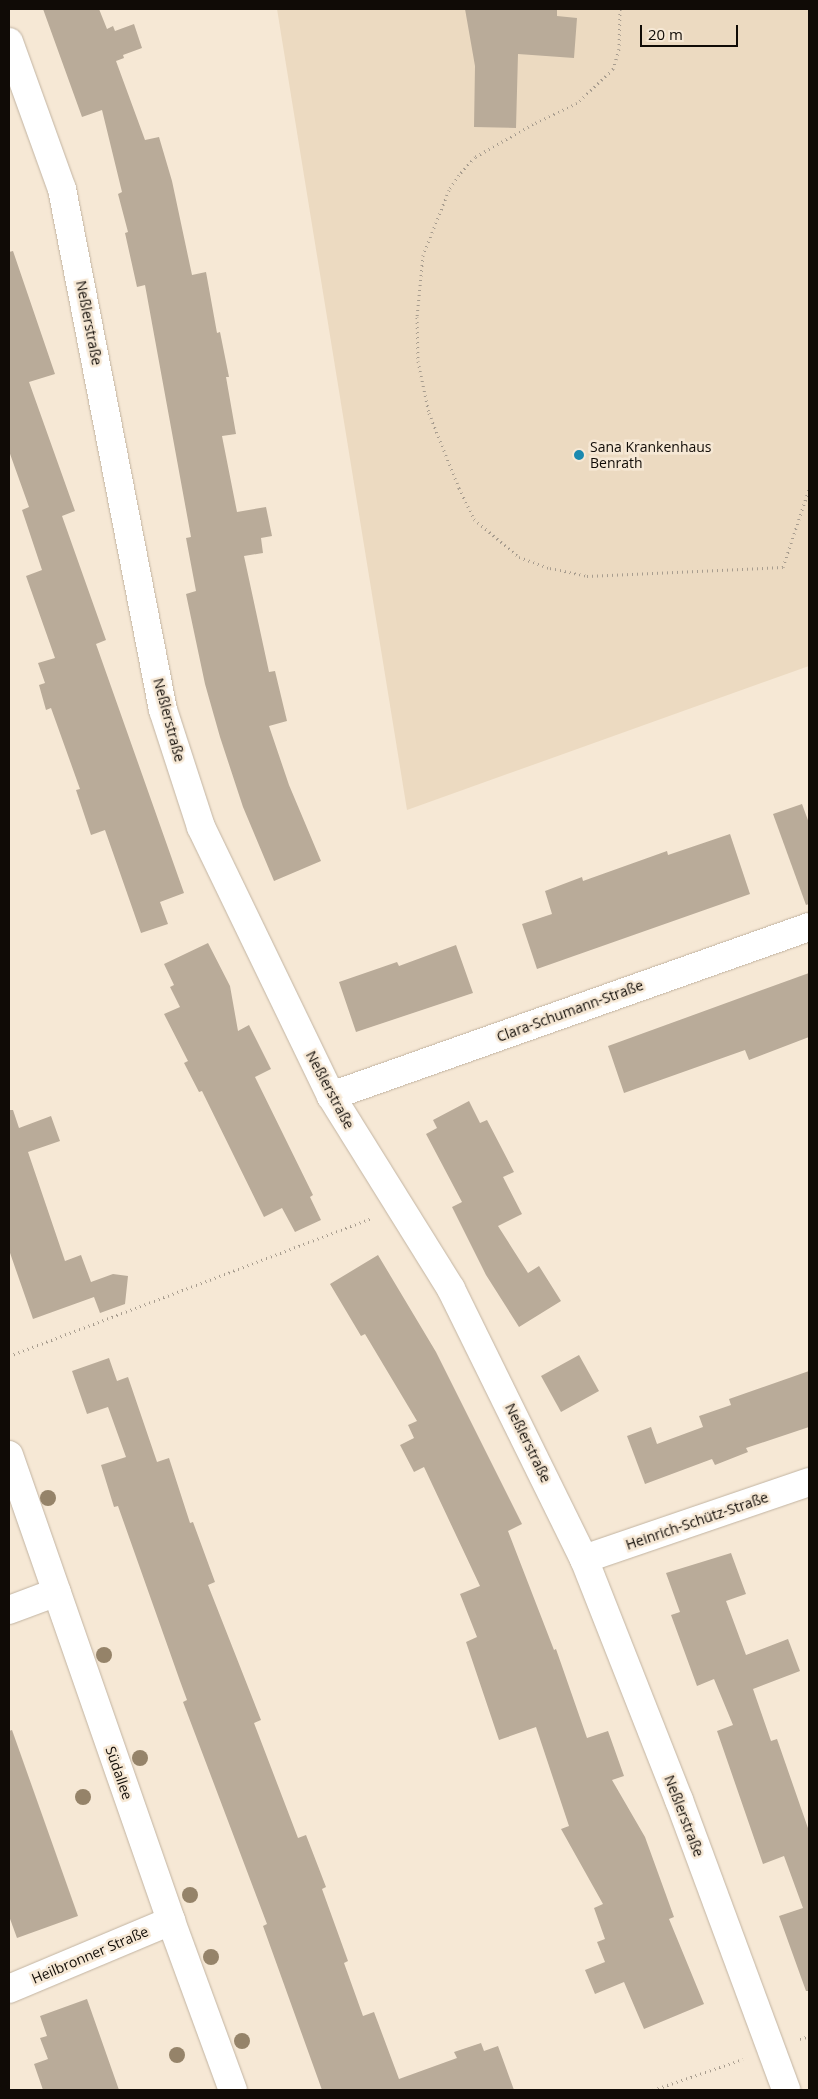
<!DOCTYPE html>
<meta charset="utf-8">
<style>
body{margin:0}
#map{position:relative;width:818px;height:2099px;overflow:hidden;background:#f6e8d5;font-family:"Open Sans",sans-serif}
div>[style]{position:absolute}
.built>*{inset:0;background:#ecdac1}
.building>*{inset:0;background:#b9ab99}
.path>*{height:3px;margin-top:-1.5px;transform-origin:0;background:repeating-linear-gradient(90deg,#a89d8f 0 1px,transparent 0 5px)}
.roads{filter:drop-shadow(0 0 1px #c2b4a2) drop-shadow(0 0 1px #c2b4a2)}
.street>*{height:28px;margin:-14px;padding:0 14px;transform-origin:14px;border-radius:14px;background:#fff}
.trees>*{width:16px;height:16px;margin:-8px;border-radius:50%;background:#958369}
.dots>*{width:14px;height:14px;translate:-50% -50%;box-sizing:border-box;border:2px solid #f6e8d5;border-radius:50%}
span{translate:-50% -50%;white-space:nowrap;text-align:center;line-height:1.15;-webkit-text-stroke:5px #f6e8d5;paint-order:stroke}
.street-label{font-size:14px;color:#100b06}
.poi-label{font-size:14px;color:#100b06}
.left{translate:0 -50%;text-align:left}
.frame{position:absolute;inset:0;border:10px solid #100b06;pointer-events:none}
.scale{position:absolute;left:640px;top:25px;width:98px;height:22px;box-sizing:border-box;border:2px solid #100b06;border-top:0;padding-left:6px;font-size:15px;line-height:18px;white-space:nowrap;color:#100b06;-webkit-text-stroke:4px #f6e8d5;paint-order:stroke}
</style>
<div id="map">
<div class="built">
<i style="clip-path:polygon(277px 9px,809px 9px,809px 666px,407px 810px)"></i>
</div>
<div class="building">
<i style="clip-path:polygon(43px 9px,99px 9px,107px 29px,113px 26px,115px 31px,134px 24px,142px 48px,123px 55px,124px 58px,116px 61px,145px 140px,159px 137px,172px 181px,192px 275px,206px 272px,217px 333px,220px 332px,229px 377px,226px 377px,236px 434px,222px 436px,237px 512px,266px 507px,272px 536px,261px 538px,263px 553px,244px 556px,269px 672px,275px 671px,287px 721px,269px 726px,289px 785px,321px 861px,274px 881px,243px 807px,220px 737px,205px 684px,186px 594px,196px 591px,186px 538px,191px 537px,145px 285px,137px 287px,125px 233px,128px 232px,118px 194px,122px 192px,102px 110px,82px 117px)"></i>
<i style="clip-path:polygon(465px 9px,557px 9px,557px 16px,577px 18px,574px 58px,518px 54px,516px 128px,474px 127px,475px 66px)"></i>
<i style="clip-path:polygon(13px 251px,55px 374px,29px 382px,75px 511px,62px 516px,106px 640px,96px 644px,184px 893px,160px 902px,168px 924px,141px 933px,105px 830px,91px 835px,76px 790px,80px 789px,51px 708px,46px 710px,39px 685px,45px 683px,38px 663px,55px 658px,26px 576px,42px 570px,22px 510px,29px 507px,9px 451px,9px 252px)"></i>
<i style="clip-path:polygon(802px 804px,809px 823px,809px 904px,806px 905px,773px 814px)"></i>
<i style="clip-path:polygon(730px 834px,750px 894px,537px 969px,522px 924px,552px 914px,545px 891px,582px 877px,583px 881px,667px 851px,668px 855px)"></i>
<i style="clip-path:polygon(208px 943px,230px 986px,238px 1031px,249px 1025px,271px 1069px,255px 1077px,313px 1195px,310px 1197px,321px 1220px,295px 1232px,282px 1208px,264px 1217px,202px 1091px,199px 1092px,184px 1063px,188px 1061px,164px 1014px,180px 1007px,170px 987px,174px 985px,164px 964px)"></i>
<i style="clip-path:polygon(456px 945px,473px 993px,356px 1032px,339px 982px,397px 962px,399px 966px)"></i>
<i style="clip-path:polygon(809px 973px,809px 1037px,749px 1060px,745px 1050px,624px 1093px,608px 1046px)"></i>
<i style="clip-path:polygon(469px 1101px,480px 1123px,487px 1120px,514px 1172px,503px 1177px,522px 1214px,498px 1226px,528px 1273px,539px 1266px,561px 1301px,519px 1327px,486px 1275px,452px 1207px,462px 1202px,426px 1134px,437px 1128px,433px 1120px)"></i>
<i style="clip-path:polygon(9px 1110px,13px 1110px,19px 1128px,51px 1116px,60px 1141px,28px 1152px,65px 1261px,81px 1255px,91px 1282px,113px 1274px,128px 1276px,125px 1304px,100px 1313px,94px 1297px,33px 1319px,9px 1250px)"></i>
<i style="clip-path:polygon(378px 1255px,436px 1352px,522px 1524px,508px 1531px,554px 1650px,556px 1649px,587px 1738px,608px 1731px,624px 1776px,612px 1780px,645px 1837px,674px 1917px,669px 1919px,704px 2004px,644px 2029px,624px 1982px,595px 1994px,585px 1970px,605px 1962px,597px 1942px,605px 1939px,594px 1908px,603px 1904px,561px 1829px,569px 1826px,536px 1727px,499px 1740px,466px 1642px,477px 1637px,460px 1594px,480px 1586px,424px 1467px,414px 1472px,400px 1445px,414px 1438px,408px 1425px,417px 1421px,365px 1334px,361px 1336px,330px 1284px)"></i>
<i style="clip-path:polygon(579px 1355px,599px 1391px,561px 1412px,541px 1376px)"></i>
<i style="clip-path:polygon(109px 1358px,117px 1381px,128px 1377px,157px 1462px,169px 1458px,190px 1523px,193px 1522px,215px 1582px,208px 1585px,261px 1720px,254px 1723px,298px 1838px,306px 1835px,326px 1887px,322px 1889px,348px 1961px,344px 1963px,363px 2016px,374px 2012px,399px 2079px,457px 2058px,454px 2052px,481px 2043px,484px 2051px,498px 2046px,514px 2090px,322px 2090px,263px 1926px,267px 1924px,183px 1702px,187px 1700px,180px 1681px,118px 1506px,114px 1507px,101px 1465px,126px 1457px,108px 1407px,87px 1414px,72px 1371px)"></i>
<i style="clip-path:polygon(809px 1371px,809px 1427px,746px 1448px,748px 1452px,715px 1465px,712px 1459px,645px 1484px,627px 1436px,651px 1427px,657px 1444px,703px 1427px,699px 1416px,731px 1405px,729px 1399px)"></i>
<i style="clip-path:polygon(731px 1553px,746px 1594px,726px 1601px,746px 1655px,788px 1639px,800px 1671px,753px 1689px,771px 1741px,777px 1739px,809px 1831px,809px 1991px,806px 1991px,779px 1916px,803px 1908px,784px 1856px,763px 1864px,717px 1731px,733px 1725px,714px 1679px,697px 1686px,671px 1615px,680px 1612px,666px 1573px)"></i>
<i style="clip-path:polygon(12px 1730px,78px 1916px,17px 1938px,9px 1916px,9px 1731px)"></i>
<i style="clip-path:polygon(87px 1999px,119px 2090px,43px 2090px,34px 2064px,48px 2059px,40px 2038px,47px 2036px,40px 2016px)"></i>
</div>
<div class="path">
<i style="left:620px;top:9px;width:40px;rotate:91.4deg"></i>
<i style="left:619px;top:49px;width:21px;rotate:107deg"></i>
<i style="left:613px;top:69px;width:50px;rotate:136.6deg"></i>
<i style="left:577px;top:103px;width:49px;rotate:154.5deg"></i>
<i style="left:533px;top:124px;width:67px;rotate:150.4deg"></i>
<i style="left:475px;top:157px;width:24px;rotate:132deg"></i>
<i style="left:459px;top:175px;width:18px;rotate:124deg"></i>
<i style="left:449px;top:190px;width:70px;rotate:111.8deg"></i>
<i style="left:423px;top:255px;width:62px;rotate:95.5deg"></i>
<i style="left:417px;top:317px;width:44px;rotate:88.7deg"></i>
<i style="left:418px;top:361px;width:53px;rotate:78.1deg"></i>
<i style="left:429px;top:413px;width:81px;rotate:68.2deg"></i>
<i style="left:459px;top:488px;width:34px;rotate:64deg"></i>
<i style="left:474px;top:519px;width:59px;rotate:40.2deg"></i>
<i style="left:519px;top:557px;width:33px;rotate:20deg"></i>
<i style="left:550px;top:568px;width:38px;rotate:12deg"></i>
<i style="left:587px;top:576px;width:196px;rotate:-2.6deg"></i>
<i style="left:783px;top:567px;width:82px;rotate:-71.6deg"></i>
<i style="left:9px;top:1356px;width:388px;rotate:-20.8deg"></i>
<i style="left:800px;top:2039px;width:9px;rotate:-18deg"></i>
<i style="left:653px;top:2090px;width:95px;rotate:-19deg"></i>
</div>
<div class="roads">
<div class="street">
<i style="left:9px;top:42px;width:156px;rotate:70.2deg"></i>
<i style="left:62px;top:189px;width:531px;rotate:79.03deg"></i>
<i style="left:163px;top:710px;width:123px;rotate:72deg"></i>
<i style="left:201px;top:827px;width:299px;rotate:64.2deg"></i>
<i style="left:331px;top:1096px;width:227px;rotate:58.1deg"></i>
<i style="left:451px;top:1289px;width:301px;rotate:63.8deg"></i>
<i style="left:584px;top:1559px;width:259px;rotate:68.5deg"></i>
<i style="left:679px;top:1800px;width:309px;rotate:69.7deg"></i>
<i style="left:331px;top:1096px;width:507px;rotate:-19.47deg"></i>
<i style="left:9px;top:1455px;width:493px;rotate:70.8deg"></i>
<i style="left:171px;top:1921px;width:180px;rotate:69.9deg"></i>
<i style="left:584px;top:1559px;width:238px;rotate:-18.9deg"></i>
<i style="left:9px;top:1610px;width:51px;rotate:-20.6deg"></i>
<i style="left:9px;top:1989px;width:176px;rotate:-22.8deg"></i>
</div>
</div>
<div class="trees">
<i style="left:48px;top:1498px"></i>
<i style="left:104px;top:1655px"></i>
<i style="left:140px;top:1758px"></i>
<i style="left:83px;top:1797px"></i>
<i style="left:190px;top:1895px"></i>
<i style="left:211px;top:1957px"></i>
<i style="left:242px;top:2041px"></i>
<i style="left:177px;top:2055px"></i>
</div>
<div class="dots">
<i style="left:579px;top:455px;background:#1b89af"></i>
</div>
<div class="street-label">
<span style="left:89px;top:323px;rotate:79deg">Neßlerstraße</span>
<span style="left:169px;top:720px;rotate:75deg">Neßlerstraße</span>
<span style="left:570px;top:1011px;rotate:-20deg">Clara-Schumann-Straße</span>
<span style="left:330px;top:1090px;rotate:62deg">Neßlerstraße</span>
<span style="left:528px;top:1443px;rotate:64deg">Neßlerstraße</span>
<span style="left:697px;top:1521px;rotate:-19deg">Heinrich-Schütz-Straße</span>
<span style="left:119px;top:1773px;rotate:71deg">Südallee</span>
<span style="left:684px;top:1816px;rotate:69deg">Neßlerstraße</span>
<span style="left:90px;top:1955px;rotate:-23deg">Heilbronner Straße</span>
</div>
<div class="poi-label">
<span class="left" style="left:590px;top:455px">Sana Krankenhaus<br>Benrath</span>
</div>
<div class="frame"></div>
<div class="scale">20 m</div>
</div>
